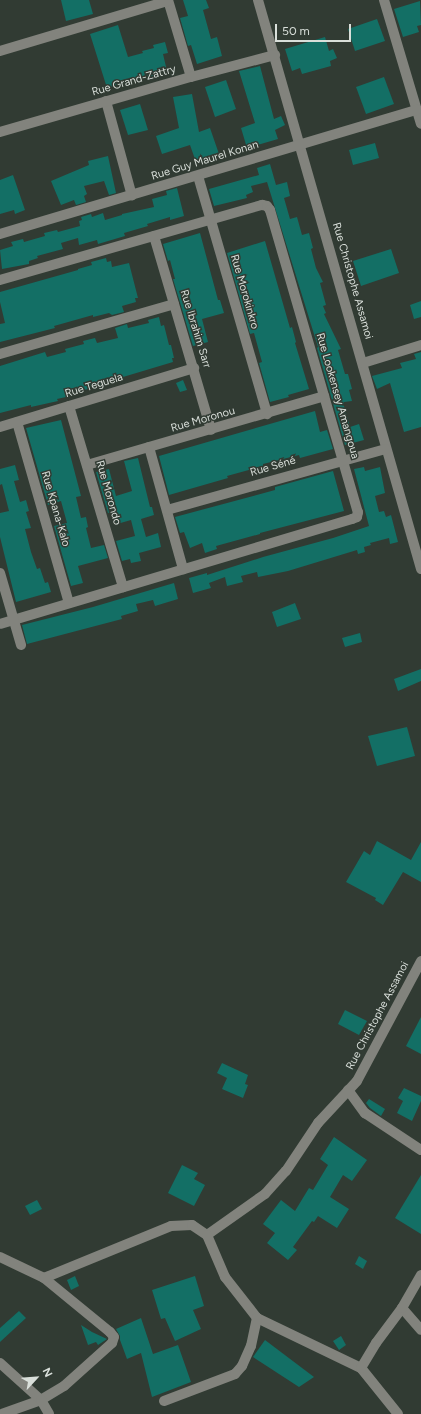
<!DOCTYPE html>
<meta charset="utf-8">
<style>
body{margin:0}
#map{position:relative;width:421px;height:1414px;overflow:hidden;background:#313b33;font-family:Figtree,sans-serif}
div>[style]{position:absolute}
.building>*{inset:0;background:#136f65}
.minor>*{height:10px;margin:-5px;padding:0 5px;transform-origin:5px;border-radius:5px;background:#82837d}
span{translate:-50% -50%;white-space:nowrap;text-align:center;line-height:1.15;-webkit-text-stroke:3px #313b33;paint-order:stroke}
.street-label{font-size:11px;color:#d9dfda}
.north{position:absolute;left:16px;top:1358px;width:40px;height:40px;-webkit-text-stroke:3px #313b33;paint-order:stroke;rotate:64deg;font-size:11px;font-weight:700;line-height:16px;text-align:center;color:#d9dfda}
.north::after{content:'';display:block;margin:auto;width:14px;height:18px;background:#d9dfda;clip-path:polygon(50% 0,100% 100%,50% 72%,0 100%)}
.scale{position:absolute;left:275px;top:24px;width:76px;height:18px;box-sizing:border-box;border:2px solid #d9dfda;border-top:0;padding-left:5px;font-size:12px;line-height:14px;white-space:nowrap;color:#d9dfda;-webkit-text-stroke:3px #313b33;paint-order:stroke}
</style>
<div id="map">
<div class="building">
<i style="clip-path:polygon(61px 0,89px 0,93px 14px,66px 21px)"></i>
<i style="clip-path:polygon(183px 0,206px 0,209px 8px,203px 10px,211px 39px,217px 37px,222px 56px,197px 64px,191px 45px,188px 46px,180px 18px,188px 16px)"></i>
<i style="clip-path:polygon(420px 1px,421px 25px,417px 26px,419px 32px,403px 37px,394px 9px)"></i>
<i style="clip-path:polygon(377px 19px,385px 41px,355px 51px,348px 29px)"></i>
<i style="clip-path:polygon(118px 25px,128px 57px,143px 53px,142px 51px,154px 48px,153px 45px,165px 42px,168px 53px,163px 54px,167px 71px,154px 75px,155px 77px,147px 78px,146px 75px,107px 88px,90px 34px)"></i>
<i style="clip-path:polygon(325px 37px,329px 51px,333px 49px,337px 58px,330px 61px,331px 66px,302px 74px,300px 68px,292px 71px,285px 49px)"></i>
<i style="clip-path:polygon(260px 66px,274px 119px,281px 116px,285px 125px,275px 130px,278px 139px,247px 148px,241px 128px,255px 123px,239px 71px)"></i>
<i style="clip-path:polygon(384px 77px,394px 104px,366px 114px,356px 87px)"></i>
<i style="clip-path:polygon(226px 80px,236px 109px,215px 117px,205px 87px)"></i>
<i style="clip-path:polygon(192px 94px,199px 132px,210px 128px,219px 154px,196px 162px,190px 145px,162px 154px,156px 136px,179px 128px,173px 97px)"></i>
<i style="clip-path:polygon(140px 104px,148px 130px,128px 135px,120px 110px)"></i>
<i style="clip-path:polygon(375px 143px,379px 158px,353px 165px,349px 150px)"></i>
<i style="clip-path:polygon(108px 156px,116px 193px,109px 195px,104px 181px,84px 186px,87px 194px,84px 196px,86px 202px,76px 205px,74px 200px,61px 205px,51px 181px,89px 165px,88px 161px)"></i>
<i style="clip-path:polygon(270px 164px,276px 185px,287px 182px,290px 196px,284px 198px,290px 219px,297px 217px,302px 235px,309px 233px,313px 248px,311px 249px,316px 268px,323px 282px,320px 283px,326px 305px,323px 306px,326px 313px,324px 314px,341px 349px,338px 350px,345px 374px,348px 374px,352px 389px,349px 390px,352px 401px,344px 402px,344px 406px,350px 427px,359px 424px,364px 440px,345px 445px,317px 348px,318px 347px,267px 182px,251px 186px,253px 192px,246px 195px,247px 198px,214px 206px,209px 189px,259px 175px,257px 168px)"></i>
<i style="clip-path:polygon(13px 175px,25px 210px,15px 214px,14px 210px,0 214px,0 180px)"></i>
<i style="clip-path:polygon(177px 188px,184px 216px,170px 220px,170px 217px,147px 224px,148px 226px,124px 233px,125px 236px,98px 244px,97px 240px,79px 245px,78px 238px,61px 243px,63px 249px,37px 256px,38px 258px,29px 261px,29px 264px,2px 269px,0 250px,13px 246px,11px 242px,23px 239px,24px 242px,45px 236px,44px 233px,57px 230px,58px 232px,80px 226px,79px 221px,82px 220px,81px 217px,91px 214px,92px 217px,103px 213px,105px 220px,122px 215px,122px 214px,154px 207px,152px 199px,167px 195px,166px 191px)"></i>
<i style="clip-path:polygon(200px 233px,218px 300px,220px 300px,224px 313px,202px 319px,208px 342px,193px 346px,173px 279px,175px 279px,170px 260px,168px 261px,163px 244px)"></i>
<i style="clip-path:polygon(265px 241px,290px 328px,292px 327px,296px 342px,295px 343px,309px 389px,288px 395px,289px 397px,270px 402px,259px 363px,262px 362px,254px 333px,250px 334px,227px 253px)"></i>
<i style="clip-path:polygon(391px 249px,399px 273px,361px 286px,353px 261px)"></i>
<i style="clip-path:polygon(106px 258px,107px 262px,111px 261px,112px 267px,129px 263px,138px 298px,135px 298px,136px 302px,122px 306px,124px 312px,112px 315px,109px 313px,93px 317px,93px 315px,54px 326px,55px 328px,0 342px,0 324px,5px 323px,0 302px,0 292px,78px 270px,78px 269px,92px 265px,91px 262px)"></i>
<i style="clip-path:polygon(421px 301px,421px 317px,414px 319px,410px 305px)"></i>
<i style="clip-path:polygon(159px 317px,161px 326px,164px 325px,169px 345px,171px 345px,174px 358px,172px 358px,173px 362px,123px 377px,124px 380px,108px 384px,109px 385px,98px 388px,98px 386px,74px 393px,75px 395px,57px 399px,58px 401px,31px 407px,31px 405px,0 413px,0 366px,45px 352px,47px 357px,66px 352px,65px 349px,84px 344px,83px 341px,95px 338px,97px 343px,118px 338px,115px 328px,127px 324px,128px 328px,149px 323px,148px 320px)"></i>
<i style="clip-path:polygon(421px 352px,421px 427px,404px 432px,390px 383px,377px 389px,372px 376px,402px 368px,400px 363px,416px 359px,414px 354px)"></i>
<i style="clip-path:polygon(183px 380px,187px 390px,180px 392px,176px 383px)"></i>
<i style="clip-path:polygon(315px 411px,320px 432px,327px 430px,333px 449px,300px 458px,299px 455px,263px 464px,263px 466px,227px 476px,228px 478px,169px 495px,159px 456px)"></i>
<i style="clip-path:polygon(61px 420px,81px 496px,76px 497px,81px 518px,86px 517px,88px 527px,86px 528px,91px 548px,104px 545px,108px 558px,78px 566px,83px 583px,71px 586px,54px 526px,67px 523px,61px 501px,48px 505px,26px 428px)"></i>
<i style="clip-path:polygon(138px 458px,150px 507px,152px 507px,154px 515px,141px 519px,146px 537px,158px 533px,161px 547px,139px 553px,141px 561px,131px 563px,130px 559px,122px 561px,116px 541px,135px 536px,131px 520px,117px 524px,114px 512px,108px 513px,96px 472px,109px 469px,116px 496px,132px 491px,124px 461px)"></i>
<i style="clip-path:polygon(15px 465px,19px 480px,14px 481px,20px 502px,26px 500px,29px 511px,26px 512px,31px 528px,25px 529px,31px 552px,37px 569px,40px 568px,45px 583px,48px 582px,51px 592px,16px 602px,0 537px,0 513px,9px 511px,2px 484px,0 485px,0 469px)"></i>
<i style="clip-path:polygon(364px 467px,365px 471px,380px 467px,385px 493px,375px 496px,379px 512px,384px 511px,386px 517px,391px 515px,398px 542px,390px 544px,389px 538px,370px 543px,371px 545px,364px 547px,365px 552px,358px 554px,357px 550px,288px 571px,258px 577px,257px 572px,241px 576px,243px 582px,227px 586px,225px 577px,209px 583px,211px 588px,193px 593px,189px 578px,207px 573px,207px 575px,263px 557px,333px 538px,369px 526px,354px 469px)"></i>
<i style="clip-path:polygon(333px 471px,344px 511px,260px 533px,260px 534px,216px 546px,217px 549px,205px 553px,202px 543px,190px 548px,184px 532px,180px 533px,175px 517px,275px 490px,275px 487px)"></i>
<i style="clip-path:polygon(174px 583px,178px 599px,155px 606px,153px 600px,136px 604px,138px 611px,121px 616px,122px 619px,27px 644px,22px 625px,93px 607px)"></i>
<i style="clip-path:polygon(295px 603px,301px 619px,277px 627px,272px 612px)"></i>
<i style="clip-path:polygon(360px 633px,362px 642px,345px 647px,342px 638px)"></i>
<i style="clip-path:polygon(421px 669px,421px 681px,398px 691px,394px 679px)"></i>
<i style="clip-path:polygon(407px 727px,415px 756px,377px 766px,368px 736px)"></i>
<i style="clip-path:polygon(377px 841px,411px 860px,421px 842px,421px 882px,403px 872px,383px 905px,375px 900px,376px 898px,346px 882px,364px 851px,370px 855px)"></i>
<i style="clip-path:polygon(345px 1010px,367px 1021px,359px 1035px,338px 1024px)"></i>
<i style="clip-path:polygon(421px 1017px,421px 1054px,406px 1046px)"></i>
<i style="clip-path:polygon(222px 1063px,248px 1075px,245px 1084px,248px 1085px,243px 1098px,222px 1089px,227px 1078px,217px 1073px)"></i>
<i style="clip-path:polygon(404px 1088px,421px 1096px,421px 1101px,412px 1121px,397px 1113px,403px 1101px,398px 1098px)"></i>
<i style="clip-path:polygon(369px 1099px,385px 1109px,381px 1116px,370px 1108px,366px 1103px)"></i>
<i style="clip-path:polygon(334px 1137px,367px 1160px,352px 1181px,343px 1175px,330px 1197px,349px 1209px,337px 1228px,318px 1216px,314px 1222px,312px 1221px,293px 1247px,297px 1250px,288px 1260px,267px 1243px,275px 1233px,263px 1224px,281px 1200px,295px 1211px,309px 1188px,313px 1190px,328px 1165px,320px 1159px)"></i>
<i style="clip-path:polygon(182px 1165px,198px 1173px,194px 1179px,205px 1185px,194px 1206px,168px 1193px)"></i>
<i style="clip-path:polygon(421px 1175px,421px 1234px,395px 1218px)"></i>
<i style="clip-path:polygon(37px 1200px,42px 1209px,30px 1215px,25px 1206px)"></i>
<i style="clip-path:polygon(359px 1256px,367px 1261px,363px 1269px,355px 1264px)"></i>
<i style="clip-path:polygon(75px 1276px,79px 1286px,71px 1290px,67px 1280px)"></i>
<i style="clip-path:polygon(195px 1276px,204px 1306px,193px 1310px,201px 1329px,175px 1341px,165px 1318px,161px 1319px,152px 1290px)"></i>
<i style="clip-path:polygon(19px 1311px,26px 1318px,0 1342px,0 1328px)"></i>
<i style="clip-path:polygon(141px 1318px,153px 1354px,178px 1345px,191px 1382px,152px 1397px,141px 1353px,127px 1359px,120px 1340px,120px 1336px,116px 1329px)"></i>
<i style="clip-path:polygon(81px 1325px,92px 1332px,107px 1339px,98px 1345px,96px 1342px,88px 1345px)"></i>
<i style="clip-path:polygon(341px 1336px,346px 1345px,339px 1350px,333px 1341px)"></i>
<i style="clip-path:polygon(265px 1340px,314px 1377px,299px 1387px,253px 1357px)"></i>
</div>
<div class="minor">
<i style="left:168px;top:0;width:80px;rotate:73.4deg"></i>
<i style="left:258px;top:0;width:592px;rotate:74.01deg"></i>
<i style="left:384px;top:0;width:129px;rotate:73.4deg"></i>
<i style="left:0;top:51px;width:175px;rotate:-16.6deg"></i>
<i style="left:106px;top:101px;width:98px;rotate:74.7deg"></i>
<i style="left:0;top:132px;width:199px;rotate:-16.1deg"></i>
<i style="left:191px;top:77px;width:87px;rotate:-14.7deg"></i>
<i style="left:198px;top:176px;width:248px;rotate:73.8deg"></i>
<i style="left:0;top:234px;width:435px;rotate:-16.6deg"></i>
<i style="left:154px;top:236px;width:202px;rotate:73.6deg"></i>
<i style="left:0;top:280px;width:273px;rotate:-16deg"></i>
<i style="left:262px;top:205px;width:5px;rotate:11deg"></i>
<i style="left:267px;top:206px;width:5px;rotate:53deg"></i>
<i style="left:270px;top:210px;width:315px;rotate:73.8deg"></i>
<i style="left:358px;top:512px;width:5px;rotate:101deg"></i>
<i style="left:357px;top:517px;width:5px;rotate:158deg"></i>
<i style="left:352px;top:519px;width:367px;rotate:163.4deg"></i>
<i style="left:0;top:354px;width:181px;rotate:-16deg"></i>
<i style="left:363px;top:363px;width:61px;rotate:-17.2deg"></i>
<i style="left:69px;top:406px;width:189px;rotate:73.4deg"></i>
<i style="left:17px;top:422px;width:188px;rotate:74deg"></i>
<i style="left:0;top:427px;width:203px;rotate:-16.9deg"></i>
<i style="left:149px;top:447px;width:127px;rotate:74.4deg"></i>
<i style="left:87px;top:465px;width:247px;rotate:-16.2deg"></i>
<i style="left:167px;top:510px;width:227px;rotate:-15.6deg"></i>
<i style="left:0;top:573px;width:75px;rotate:73.7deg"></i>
<i style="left:348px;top:1090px;width:29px;rotate:54deg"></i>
<i style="left:365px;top:1113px;width:67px;rotate:33.5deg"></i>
<i style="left:207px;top:1235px;width:71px;rotate:-35.3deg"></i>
<i style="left:265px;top:1194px;width:31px;rotate:-48deg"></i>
<i style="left:286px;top:1171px;width:58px;rotate:-56.3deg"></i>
<i style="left:318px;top:1123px;width:57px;rotate:-47.1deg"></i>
<i style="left:357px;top:1081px;width:136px;rotate:-61.9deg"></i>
<i style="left:0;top:1257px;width:49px;rotate:25.5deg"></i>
<i style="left:44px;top:1278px;width:85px;rotate:39.3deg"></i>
<i style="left:110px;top:1332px;width:6px;rotate:51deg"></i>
<i style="left:114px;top:1337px;width:6px;rotate:108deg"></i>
<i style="left:112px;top:1343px;width:64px;rotate:138.1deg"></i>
<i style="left:64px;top:1386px;width:27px;rotate:149deg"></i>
<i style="left:41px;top:1400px;width:41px;rotate:160.3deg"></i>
<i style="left:44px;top:1278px;width:137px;rotate:-22.3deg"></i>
<i style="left:171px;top:1226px;width:21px;rotate:-3deg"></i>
<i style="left:192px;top:1225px;width:18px;rotate:34deg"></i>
<i style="left:207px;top:1235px;width:46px;rotate:66.8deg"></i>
<i style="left:225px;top:1277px;width:52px;rotate:52deg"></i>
<i style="left:257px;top:1318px;width:115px;rotate:25.7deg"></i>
<i style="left:361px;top:1368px;width:59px;rotate:51.2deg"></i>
<i style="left:402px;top:1308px;width:29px;rotate:49deg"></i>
<i style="left:0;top:1363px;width:55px;rotate:42.1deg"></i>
<i style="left:41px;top:1400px;width:16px;rotate:60deg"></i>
<i style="left:361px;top:1368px;width:29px;rotate:-59deg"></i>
<i style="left:376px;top:1343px;width:44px;rotate:-53.4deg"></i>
<i style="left:402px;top:1308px;width:38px;rotate:-60deg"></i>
<i style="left:164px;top:1401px;width:76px;rotate:-20.8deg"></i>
<i style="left:235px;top:1374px;width:11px;rotate:-49deg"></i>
<i style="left:242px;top:1366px;width:22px;rotate:-66deg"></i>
<i style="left:251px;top:1346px;width:29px;rotate:-78deg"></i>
</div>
<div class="street-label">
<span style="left:134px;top:81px;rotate:-16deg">Rue Grand-Zattry</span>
<span style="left:205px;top:161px;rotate:-17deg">Rue Guy Maurel Konan</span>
<span style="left:352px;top:281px;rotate:74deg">Rue Christophe Assamoi</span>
<span style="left:244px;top:292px;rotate:74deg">Rue Morokinkro</span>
<span style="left:195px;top:329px;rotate:73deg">Rue Ibrahim Sarr</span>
<span style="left:94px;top:386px;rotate:-17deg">Rue Teguela</span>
<span style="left:337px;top:396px;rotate:74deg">Rue Lookensey Amangoua</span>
<span style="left:203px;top:420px;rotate:-16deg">Rue Moronou</span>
<span style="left:273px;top:467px;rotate:-16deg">Rue Séné</span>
<span style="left:108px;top:493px;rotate:74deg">Rue Morondo</span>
<span style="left:55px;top:509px;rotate:74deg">Rue Kpana-Kalo</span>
<span style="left:378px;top:1016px;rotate:-62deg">Rue Christophe Assamoi</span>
</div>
<div class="north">N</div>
<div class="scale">50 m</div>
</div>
